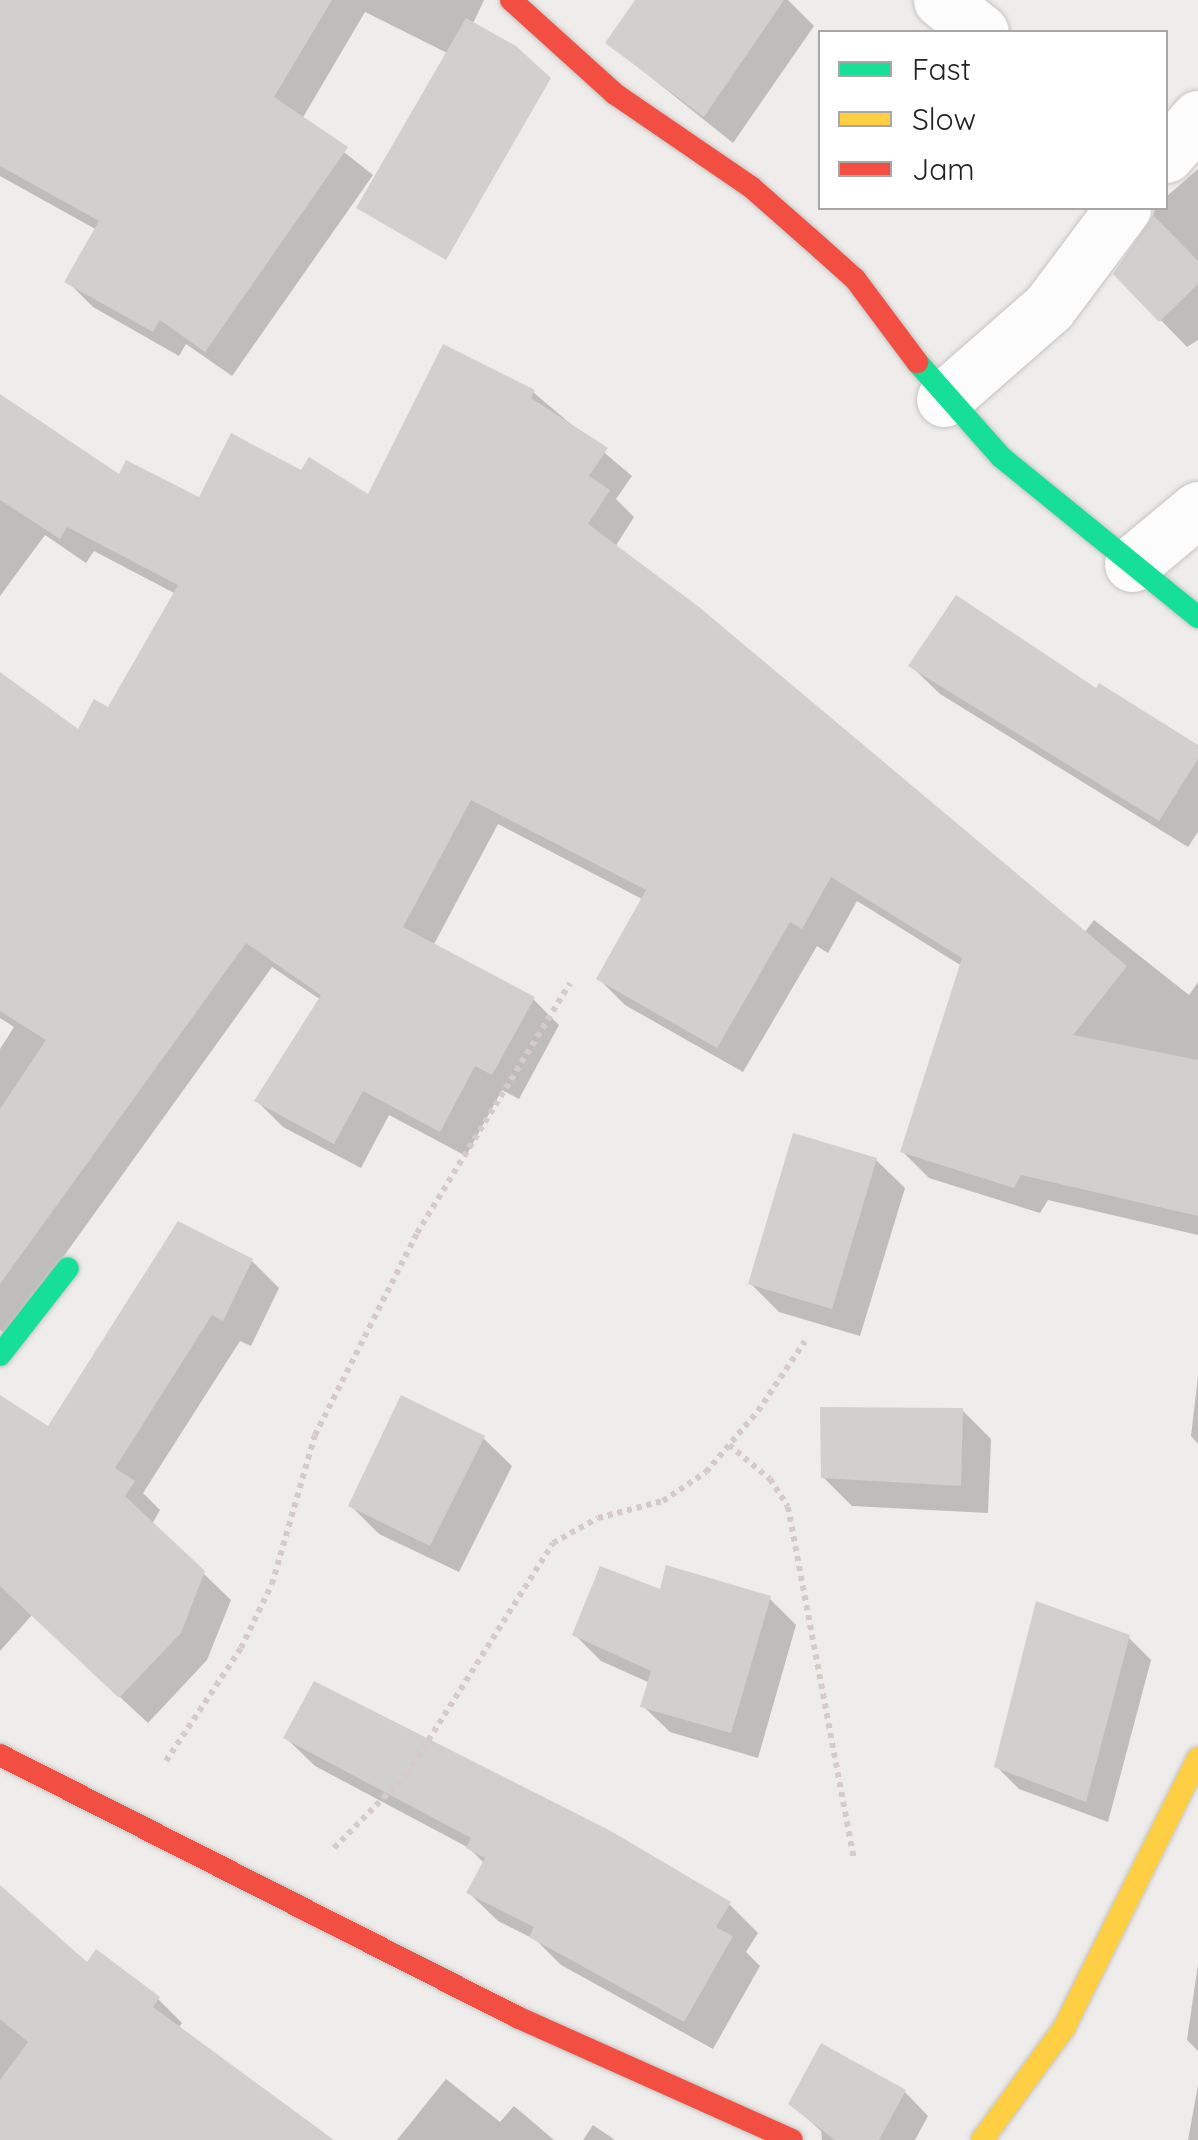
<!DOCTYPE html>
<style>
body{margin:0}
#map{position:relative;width:1198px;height:2140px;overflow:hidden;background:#efedeb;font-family:Quicksand,sans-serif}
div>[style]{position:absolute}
.shadow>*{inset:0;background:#0003}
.building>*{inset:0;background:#d2d0ce}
.path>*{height:6px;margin-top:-3px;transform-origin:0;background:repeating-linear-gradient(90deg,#d7cbc9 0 5px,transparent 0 10px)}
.roads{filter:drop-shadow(0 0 2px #c5c4c3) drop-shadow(0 0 2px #c5c4c3)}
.street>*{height:55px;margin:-27.5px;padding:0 27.5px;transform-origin:27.5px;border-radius:27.5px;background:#fdfcfc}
.fast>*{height:22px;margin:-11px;padding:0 11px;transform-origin:11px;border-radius:11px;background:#16e098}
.slow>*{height:22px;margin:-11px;padding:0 11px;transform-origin:11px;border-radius:11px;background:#ffcf43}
.jam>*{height:22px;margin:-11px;padding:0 11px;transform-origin:11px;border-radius:11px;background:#f24e42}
span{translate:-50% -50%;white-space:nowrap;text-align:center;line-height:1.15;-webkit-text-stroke:10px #fff;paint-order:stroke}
.legend{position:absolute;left:818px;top:30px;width:350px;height:180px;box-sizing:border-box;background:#fff;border:2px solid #a7a7a7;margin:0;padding:12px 18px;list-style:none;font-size:30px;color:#222}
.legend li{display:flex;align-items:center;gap:20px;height:50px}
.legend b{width:50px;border:2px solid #a7a7a7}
</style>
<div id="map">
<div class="shadow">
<i style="clip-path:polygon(0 0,484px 0,457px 58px,365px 12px,302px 119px,373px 175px,232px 376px,186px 344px,179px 356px,93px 307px,67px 281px,97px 230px,0 176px)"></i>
<i style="clip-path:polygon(638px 0,788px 0,814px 26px,733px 143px,608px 43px)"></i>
<i style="clip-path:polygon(1198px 169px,1198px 340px,1187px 347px,1116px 274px,1150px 228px,1155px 208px,1166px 208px,1166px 197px)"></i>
<i style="clip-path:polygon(533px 392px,632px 476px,616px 499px,634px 517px,615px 547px,1084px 933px,1094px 920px,1189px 995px,1198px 982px,1198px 1235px,1048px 1200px,1040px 1213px,929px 1178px,903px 1152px,962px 966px,857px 901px,828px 953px,817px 946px,743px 1072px,625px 1005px,599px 979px,644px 900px,498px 824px,433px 946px,533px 999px,559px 1025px,519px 1099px,502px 1090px,466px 1156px,389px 1115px,361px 1168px,283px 1127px,257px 1101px,321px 1000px,272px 967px,7px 1335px,0 1330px,0 1049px,14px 1027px,0 1018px,0 675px,79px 733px,109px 710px,176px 594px,94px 551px,86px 563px,45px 535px,0 596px,0 397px,120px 477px,200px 500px,302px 473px,369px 497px)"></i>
<i style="clip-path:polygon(911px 666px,1097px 692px,1198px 748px,1198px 832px,1188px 847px,940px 694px)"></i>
<i style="clip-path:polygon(876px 1160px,905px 1188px,860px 1336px,779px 1312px,751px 1284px)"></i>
<i style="clip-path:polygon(252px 1261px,279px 1288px,251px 1346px,240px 1341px,143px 1493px,160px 1510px,152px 1524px,231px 1600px,207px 1660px,148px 1723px,32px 1615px,0 1651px,0 1455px,49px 1429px)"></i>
<i style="clip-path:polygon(1198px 1376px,1198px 1444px,1191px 1436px)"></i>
<i style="clip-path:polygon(962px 1410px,991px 1439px,988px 1513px,852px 1506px,823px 1477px)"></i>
<i style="clip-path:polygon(483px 1438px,512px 1466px,459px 1572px,379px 1534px,351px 1506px)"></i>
<i style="clip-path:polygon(770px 1599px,796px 1625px,758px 1758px,670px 1732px,643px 1706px,650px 1683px,601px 1661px,575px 1635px)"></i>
<i style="clip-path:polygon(1129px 1638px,1151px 1660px,1108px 1822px,1019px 1789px,997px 1767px)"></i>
<i style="clip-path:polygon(286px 1738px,729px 1904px,758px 1933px,746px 1952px,760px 1966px,713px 2049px,561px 1965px,536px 1940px,498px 1921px,469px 1893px,485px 1864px,469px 1848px,315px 1766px)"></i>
<i style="clip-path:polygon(0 1889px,87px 1966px,158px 1999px,182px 2023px,178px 2029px,330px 2140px,0 2140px)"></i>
<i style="clip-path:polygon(1198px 1964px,1198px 2051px,1187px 2040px)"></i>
<i style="clip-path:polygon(446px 2079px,500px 2122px,514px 2106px,554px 2140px,397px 2140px)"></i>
<i style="clip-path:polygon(1198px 2085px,1198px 2140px,1188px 2140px)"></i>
<i style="clip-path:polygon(905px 2092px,928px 2116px,915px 2140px,822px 2140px,821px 2131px,791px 2104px)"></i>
<i style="clip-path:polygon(593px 2125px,615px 2140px,583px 2140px)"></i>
</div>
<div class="building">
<i style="clip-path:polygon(0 0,332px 0,274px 97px,348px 147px,205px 352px,160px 320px,153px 332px,64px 282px,99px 221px,0 166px)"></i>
<i style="clip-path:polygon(635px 0,784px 0,704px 117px,605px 43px)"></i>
<i style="clip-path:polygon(466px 18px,516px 46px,551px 78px,446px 260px,356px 208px)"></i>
<i style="clip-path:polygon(1153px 215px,1198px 261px,1198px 284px,1159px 322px,1113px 274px)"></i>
<i style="clip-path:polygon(443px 344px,535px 390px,531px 398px,608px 448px,589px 476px,610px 490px,588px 524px,699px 607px,1127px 966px,1073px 1035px,1198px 1060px,1198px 1216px,1021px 1175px,1014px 1188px,900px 1152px,962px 958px,831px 877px,802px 929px,790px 922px,717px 1048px,596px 979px,646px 890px,471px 800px,403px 927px,535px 997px,492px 1075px,475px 1066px,440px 1132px,363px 1091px,334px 1144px,254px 1101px,321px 995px,246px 943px,0 1284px,0 1109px,46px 1040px,0 1011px,0 672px,78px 729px,94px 699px,108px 707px,178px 585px,67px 527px,60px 539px,0 500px,0 394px,119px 474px,126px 460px,199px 497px,231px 433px,301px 470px,309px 457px,368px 494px)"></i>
<i style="clip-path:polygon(956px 595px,1096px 688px,1099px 683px,1198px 745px,1198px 759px,1159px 821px,908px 666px)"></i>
<i style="clip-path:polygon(793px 1133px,877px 1158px,832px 1309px,748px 1284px)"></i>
<i style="clip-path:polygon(178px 1221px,253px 1259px,223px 1321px,212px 1315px,115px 1468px,135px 1481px,125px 1496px,205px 1571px,181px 1633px,119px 1698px,0 1586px,0 1395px,48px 1426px)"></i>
<i style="clip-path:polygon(401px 1395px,485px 1436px,430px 1546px,348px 1506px)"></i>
<i style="clip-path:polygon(820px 1407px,963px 1408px,961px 1486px,821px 1478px)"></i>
<i style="clip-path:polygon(666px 1565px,771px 1596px,731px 1733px,640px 1707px,651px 1671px,572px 1635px,600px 1566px,660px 1589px)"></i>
<i style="clip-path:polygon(1036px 1601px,1130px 1635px,1086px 1802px,994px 1767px)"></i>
<i style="clip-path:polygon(314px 1681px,609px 1830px,731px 1902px,716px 1927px,733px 1936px,684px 2022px,529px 1937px,534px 1927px,466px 1893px,485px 1858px,466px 1848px,471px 1838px,283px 1738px)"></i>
<i style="clip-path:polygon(0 1885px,87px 1962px,96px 1949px,160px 1997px,153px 2007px,334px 2140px,0 2140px,0 2080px,28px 2042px,0 2019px)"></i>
<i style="clip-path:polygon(821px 2043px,906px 2090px,879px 2140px,835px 2140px,788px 2104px)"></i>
</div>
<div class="path">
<i style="left:729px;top:1445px;width:53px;rotate:39.7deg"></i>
<i style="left:770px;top:1479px;width:33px;rotate:57deg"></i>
<i style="left:788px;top:1507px;width:357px;rotate:79.4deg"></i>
<i style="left:166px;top:1761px;width:136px;rotate:-56.4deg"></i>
<i style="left:241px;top:1648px;width:71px;rotate:-64.2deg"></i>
<i style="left:272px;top:1584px;width:155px;rotate:-73.9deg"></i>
<i style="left:315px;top:1435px;width:226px;rotate:-63.2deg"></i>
<i style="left:417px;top:1233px;width:293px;rotate:-58.5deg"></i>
<i style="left:334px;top:1848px;width:104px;rotate:-45.4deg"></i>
<i style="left:407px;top:1774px;width:273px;rotate:-57.7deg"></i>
<i style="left:553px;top:1543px;width:51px;rotate:-29.1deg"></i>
<i style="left:598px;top:1518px;width:67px;rotate:-14.7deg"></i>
<i style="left:663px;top:1501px;width:52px;rotate:-34deg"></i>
<i style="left:706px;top:1472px;width:80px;rotate:-49.6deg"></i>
<i style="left:758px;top:1411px;width:84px;rotate:-56.1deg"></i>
</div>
<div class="roads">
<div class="street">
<i style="left:941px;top:0;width:51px;rotate:38.7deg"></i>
<i style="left:1166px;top:155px;width:49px;rotate:-49.1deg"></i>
<i style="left:944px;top:399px;width:140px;rotate:-41.2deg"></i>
<i style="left:1049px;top:307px;width:124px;rotate:-53.2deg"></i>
<i style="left:1132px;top:564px;width:86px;rotate:-39.8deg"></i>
</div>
<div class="fast">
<i style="left:917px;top:362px;width:127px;rotate:48.5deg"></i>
<i style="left:1001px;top:457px;width:254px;rotate:39.1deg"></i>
<i style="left:0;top:1355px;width:110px;rotate:-52deg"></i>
</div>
<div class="slow">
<i style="left:982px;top:2140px;width:139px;rotate:-53.8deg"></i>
<i style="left:1064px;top:2028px;width:301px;rotate:-63.6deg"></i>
</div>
<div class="jam">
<i style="left:511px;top:0;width:140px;rotate:42.1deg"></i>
<i style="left:615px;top:94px;width:165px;rotate:34.4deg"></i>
<i style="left:751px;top:187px;width:76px;rotate:41.3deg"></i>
<i style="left:808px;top:237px;width:63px;rotate:41.8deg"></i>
<i style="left:855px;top:279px;width:104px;rotate:53.2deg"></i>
<i style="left:0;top:1755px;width:580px;rotate:26.87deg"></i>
<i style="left:517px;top:2017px;width:301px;rotate:24.1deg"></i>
</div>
</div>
<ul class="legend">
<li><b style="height:12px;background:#16e098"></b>Fast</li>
<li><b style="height:12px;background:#ffcf43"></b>Slow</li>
<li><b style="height:12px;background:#f24e42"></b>Jam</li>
</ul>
</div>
